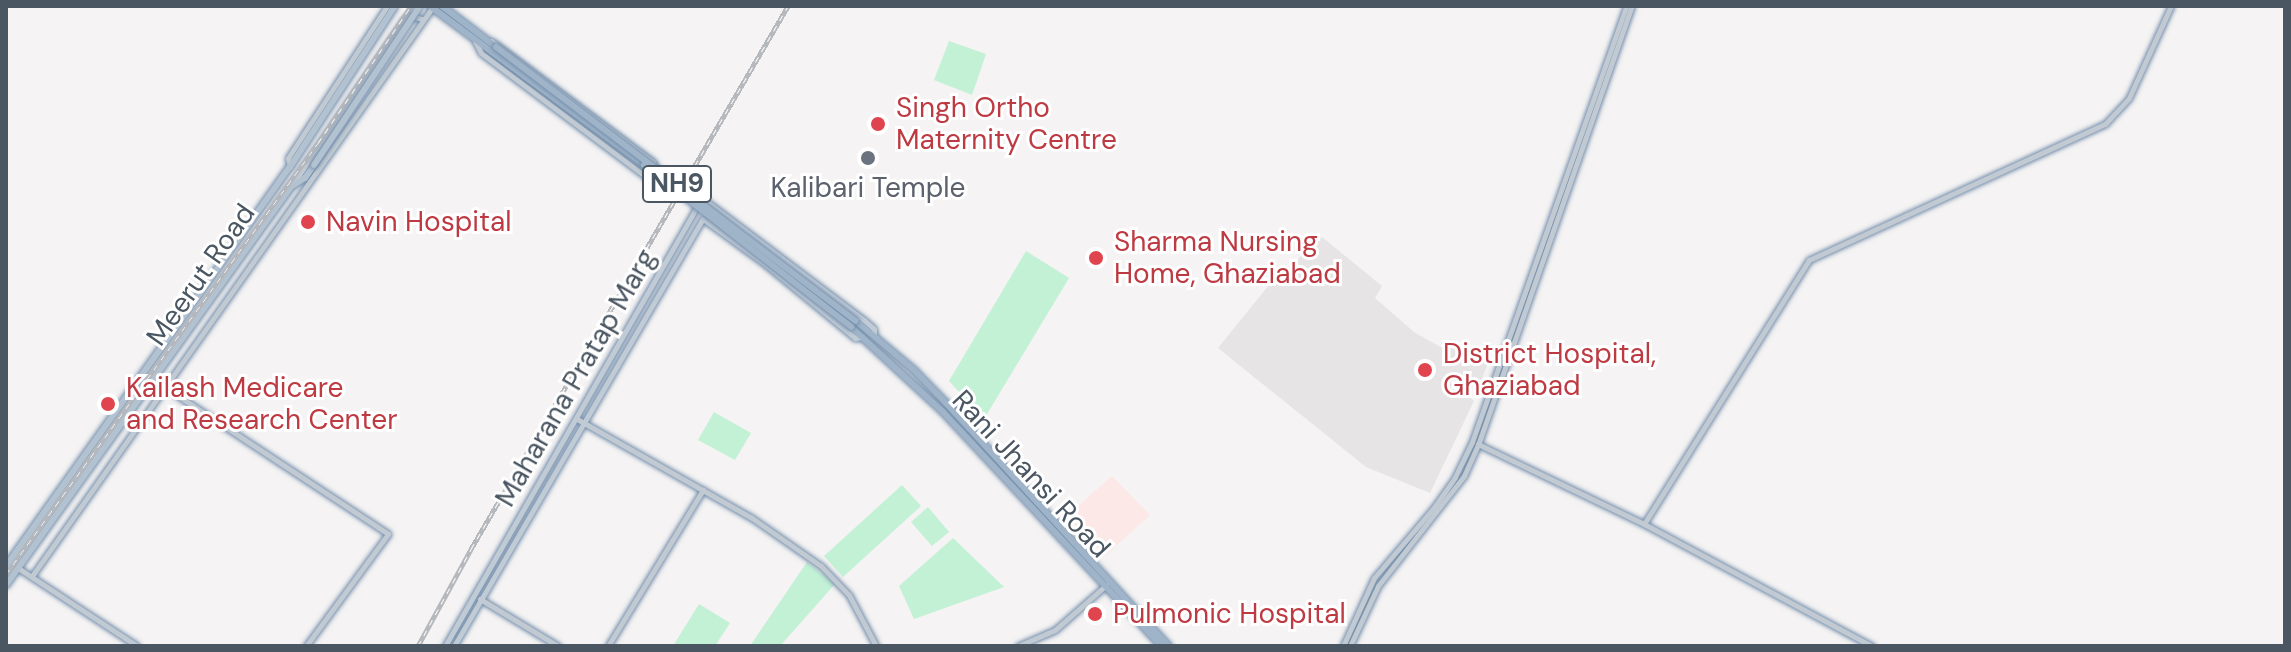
<!DOCTYPE html>
<style>
body{margin:0}
#map{position:relative;width:2291px;height:652px;overflow:hidden;background:#f5f3f3;font-family:"DM Sans",sans-serif}
div>[style]{position:absolute}
.education>*{inset:0;background:#e6e4e5}
.medical>*{inset:0;background:#fce8e6}
.green>*{inset:0;background:#c3f1d5}
.roads{filter:drop-shadow(0 0 2px #7690ad) drop-shadow(0 0 2px #7690ad)}
.tertiary>*{height:5px;margin:-2.5px;padding:0 2.5px;transform-origin:2.5px;border-radius:2.5px;background:#c1cad2}
.secondary>*{height:5px;margin:-2.5px;padding:0 2.5px;transform-origin:2.5px;border-radius:2.5px;background:#c1cbd6}
.primary>*{height:6px;margin:-3px;padding:0 3px;transform-origin:3px;border-radius:3px;background:#b3c2d1}
.trunk>*{height:6px;margin:-3px;padding:0 3px;transform-origin:3px;border-radius:3px;background:#9fb4c9}
.rail>*{height:5px;margin-top:-2.5px;transform-origin:0;background:repeating-linear-gradient(90deg,#fff 0 6px,#b5b8bd 0 12px);box-sizing:border-box;border-block:2px solid #b5b8bd}
.bridges{filter:drop-shadow(0 0 2px #7690ad) drop-shadow(0 0 2px #7690ad)}
.primary-bridge>*{height:6px;margin:-3px;padding:0 3px;transform-origin:3px;border-radius:3px;background:#b3c2d1}
.trunk-bridge>*{height:6px;margin:-3px;padding:0 3px;transform-origin:3px;border-radius:3px;background:#9fb4c9}
.dots>*{width:22px;height:22px;translate:-50% -50%;box-sizing:border-box;border:4px solid #fff;border-radius:50%}
span{translate:-50% -50%;white-space:nowrap;text-align:center;line-height:1.15;-webkit-text-stroke:6px #fff;paint-order:stroke}
.shield-label span{padding:2px 6px;background:#fff;border:2px solid;border-radius:6px;-webkit-text-stroke-width:0}
.shield-label{font-size:26px;color:#4a5661;font-weight:700}
.health-label{font-size:28px;color:#be3a42}
.left{translate:0 -50%;text-align:left}
.worship-label{font-size:28px;color:#5b616d}
.street-label{font-size:28px;color:#4a5661}
.frame{position:absolute;inset:0;border:8px solid #4a5661;pointer-events:none}
</style>
<div id="map">
<div class="education">
<i style="clip-path:polygon(1322px 237px,1382px 286px,1375px 298px,1414px 332px,1444px 349px,1450px 339px,1490px 358px,1480px 384px,1473px 384px,1468px 396px,1474px 401px,1430px 493px,1366px 467px,1218px 348px,1269px 285px)"></i>
</div>
<div class="medical">
<i style="clip-path:polygon(1112px 476px,1150px 515px,1105px 556px,1067px 516px)"></i>
</div>
<div class="green">
<i style="clip-path:polygon(949px 41px,986px 54px,972px 95px,934px 80px)"></i>
<i style="clip-path:polygon(1026px 251px,1069px 278px,984px 419px,949px 381px)"></i>
<i style="clip-path:polygon(714px 412px,751px 433px,735px 460px,698px 440px)"></i>
<i style="clip-path:polygon(902px 485px,921px 506px,843px 577px,824px 556px)"></i>
<i style="clip-path:polygon(928px 507px,949px 532px,932px 546px,911px 522px)"></i>
<i style="clip-path:polygon(953px 538px,1004px 587px,914px 619px,899px 586px)"></i>
<i style="clip-path:polygon(807px 562px,835px 584px,780px 646px,750px 646px)"></i>
<i style="clip-path:polygon(699px 604px,730px 623px,715px 646px,673px 646px)"></i>
</div>
<div class="roads">
<div class="tertiary">
<i style="left:475px;top:41px;width:13px;rotate:63deg"></i>
<i style="left:481px;top:53px;width:210px;rotate:36.9deg"></i>
<i style="left:649px;top:179px;width:10px;rotate:-37deg"></i>
<i style="left:657px;top:173px;width:12px;rotate:-110deg"></i>
<i style="left:653px;top:162px;width:202px;rotate:-143.2deg"></i>
<i style="left:290px;top:166px;width:8px;rotate:-104deg"></i>
<i style="left:288px;top:158px;width:181px;rotate:-56.9deg"></i>
<i style="left:292px;top:185px;width:199px;rotate:-55.8deg"></i>
<i style="left:404px;top:20px;width:7px;rotate:-34deg"></i>
<i style="left:410px;top:16px;width:12px;rotate:14deg"></i>
<i style="left:154px;top:380px;width:280px;rotate:33.3deg"></i>
<i style="left:388px;top:534px;width:139px;rotate:126.2deg"></i>
<i style="left:577px;top:419px;width:201px;rotate:29.5deg"></i>
<i style="left:752px;top:518px;width:84px;rotate:34.8deg"></i>
<i style="left:821px;top:566px;width:40px;rotate:46deg"></i>
<i style="left:849px;top:595px;width:58px;rotate:62.1deg"></i>
<i style="left:1478px;top:444px;width:184px;rotate:25.7deg"></i>
<i style="left:1644px;top:524px;width:259px;rotate:28.2deg"></i>
<i style="left:1644px;top:524px;width:311px;rotate:-58deg"></i>
<i style="left:1809px;top:260px;width:326px;rotate:-24.7deg"></i>
<i style="left:2105px;top:124px;width:35px;rotate:-47deg"></i>
<i style="left:2129px;top:98px;width:101px;rotate:-65.5deg"></i>
<i style="left:18px;top:568px;width:142px;rotate:33.2deg"></i>
<i style="left:32px;top:576px;width:695px;rotate:-54.85deg"></i>
<i style="left:480px;top:599px;width:91px;rotate:31.1deg"></i>
<i style="left:608px;top:646px;width:183px;rotate:-58.7deg"></i>
<i style="left:1018px;top:646px;width:40px;rotate:-23.4deg"></i>
<i style="left:1055px;top:630px;width:68px;rotate:-41.4deg"></i>
<i style="left:1343px;top:646px;width:75px;rotate:-65.5deg"></i>
<i style="left:1374px;top:578px;width:94px;rotate:-49.7deg"></i>
<i style="left:1435px;top:506px;width:35px;rotate:-55deg"></i>
<i style="left:1455px;top:477px;width:39px;rotate:-64deg"></i>
<i style="left:1472px;top:442px;width:462px;rotate:-70.5deg"></i>
<i style="left:1350px;top:646px;width:66px;rotate:-65deg"></i>
<i style="left:1378px;top:586px;width:140px;rotate:-52deg"></i>
<i style="left:1464px;top:476px;width:34px;rotate:-66deg"></i>
<i style="left:1478px;top:445px;width:465px;rotate:-70.7deg"></i>
</div>
<div class="secondary">
<i style="left:445px;top:646px;width:516px;rotate:-60.16deg"></i>
<i style="left:702px;top:198px;width:203px;rotate:37deg"></i>
<i style="left:864px;top:320px;width:13px;rotate:42deg"></i>
<i style="left:874px;top:329px;width:7px;rotate:90deg"></i>
<i style="left:454px;top:646px;width:494px;rotate:-59.8deg"></i>
<i style="left:703px;top:219px;width:77px;rotate:36deg"></i>
<i style="left:765px;top:264px;width:117px;rotate:39.4deg"></i>
<i style="left:855px;top:338px;width:7px;rotate:-8deg"></i>
</div>
<div class="primary">
<i style="left:6px;top:566px;width:490px;rotate:-54.6deg"></i>
<i style="left:290px;top:167px;width:192px;rotate:-56.9deg"></i>
<i style="left:6px;top:585px;width:491px;rotate:-54.4deg"></i>
<i style="left:292px;top:186px;width:15px;rotate:-32deg"></i>
<i style="left:305px;top:178px;width:16px;rotate:-55deg"></i>
</div>
<div class="trunk">
<i style="left:430px;top:6px;width:267px;rotate:36.6deg"></i>
<i style="left:442px;top:6px;width:68px;rotate:37.2deg"></i>
<i style="left:856px;top:321px;width:76px;rotate:40.2deg"></i>
<i style="left:914px;top:370px;width:46px;rotate:45.9deg"></i>
<i style="left:946px;top:403px;width:330px;rotate:47.5deg"></i>
<i style="left:851px;top:327px;width:125px;rotate:42.7deg"></i>
<i style="left:943px;top:412px;width:320px;rotate:47deg"></i>
<i style="left:955px;top:413px;width:14px;rotate:-36deg"></i>
</div>
</div>
<div class="rail">
<i style="left:6px;top:574px;width:532px;rotate:-54.1deg"></i>
<i style="left:318px;top:143px;width:166px;rotate:-55.8deg"></i>
<i style="left:418px;top:646px;width:111px;rotate:-61.3deg"></i>
<i style="left:471px;top:549px;width:629px;rotate:-59.72deg"></i>
</div>
<div class="bridges">
<div class="primary-bridge">
<i style="left:314px;top:165px;width:191px;rotate:-56.3deg"></i>
</div>
<div class="trunk-bridge">
<i style="left:496px;top:47px;width:452px;rotate:37.3deg"></i>
<i style="left:644px;top:165px;width:263px;rotate:38deg"></i>
</div>
</div>
<div class="dots">
<i style="left:878px;top:124px;background:#e0444e"></i>
<i style="left:868px;top:158px;background:#6b7280"></i>
<i style="left:308px;top:222px;background:#e0444e"></i>
<i style="left:1096px;top:258px;background:#e0444e"></i>
<i style="left:1425px;top:370px;background:#e0444e"></i>
<i style="left:108px;top:404px;background:#e0444e"></i>
<i style="left:1095px;top:614px;background:#e0444e"></i>
</div>
<div class="shield-label">
<span style="left:677px;top:184px">NH9</span>
</div>
<div class="health-label">
<span class="left" style="left:896px;top:124px">Singh Ortho<br>Maternity Centre</span>
<span class="left" style="left:326px;top:222px">Navin Hospital</span>
<span class="left" style="left:1114px;top:258px">Sharma Nursing<br>Home, Ghaziabad</span>
<span class="left" style="left:1443px;top:370px">District Hospital,<br>Ghaziabad</span>
<span class="left" style="left:126px;top:404px">Kailash Medicare<br>and Research Center</span>
<span class="left" style="left:1113px;top:614px">Pulmonic Hospital</span>
</div>
<div class="worship-label">
<span style="left:868px;top:188px">Kalibari Temple</span>
</div>
<div class="street-label">
<span style="left:201px;top:275px;rotate:-55deg">Meerut Road</span>
<span style="left:576px;top:378px;rotate:-60deg">Maharana Pratap Marg</span>
<span style="left:1031px;top:474px;rotate:47deg">Rani Jhansi Road</span>
</div>
<div class="frame"></div>
</div>
